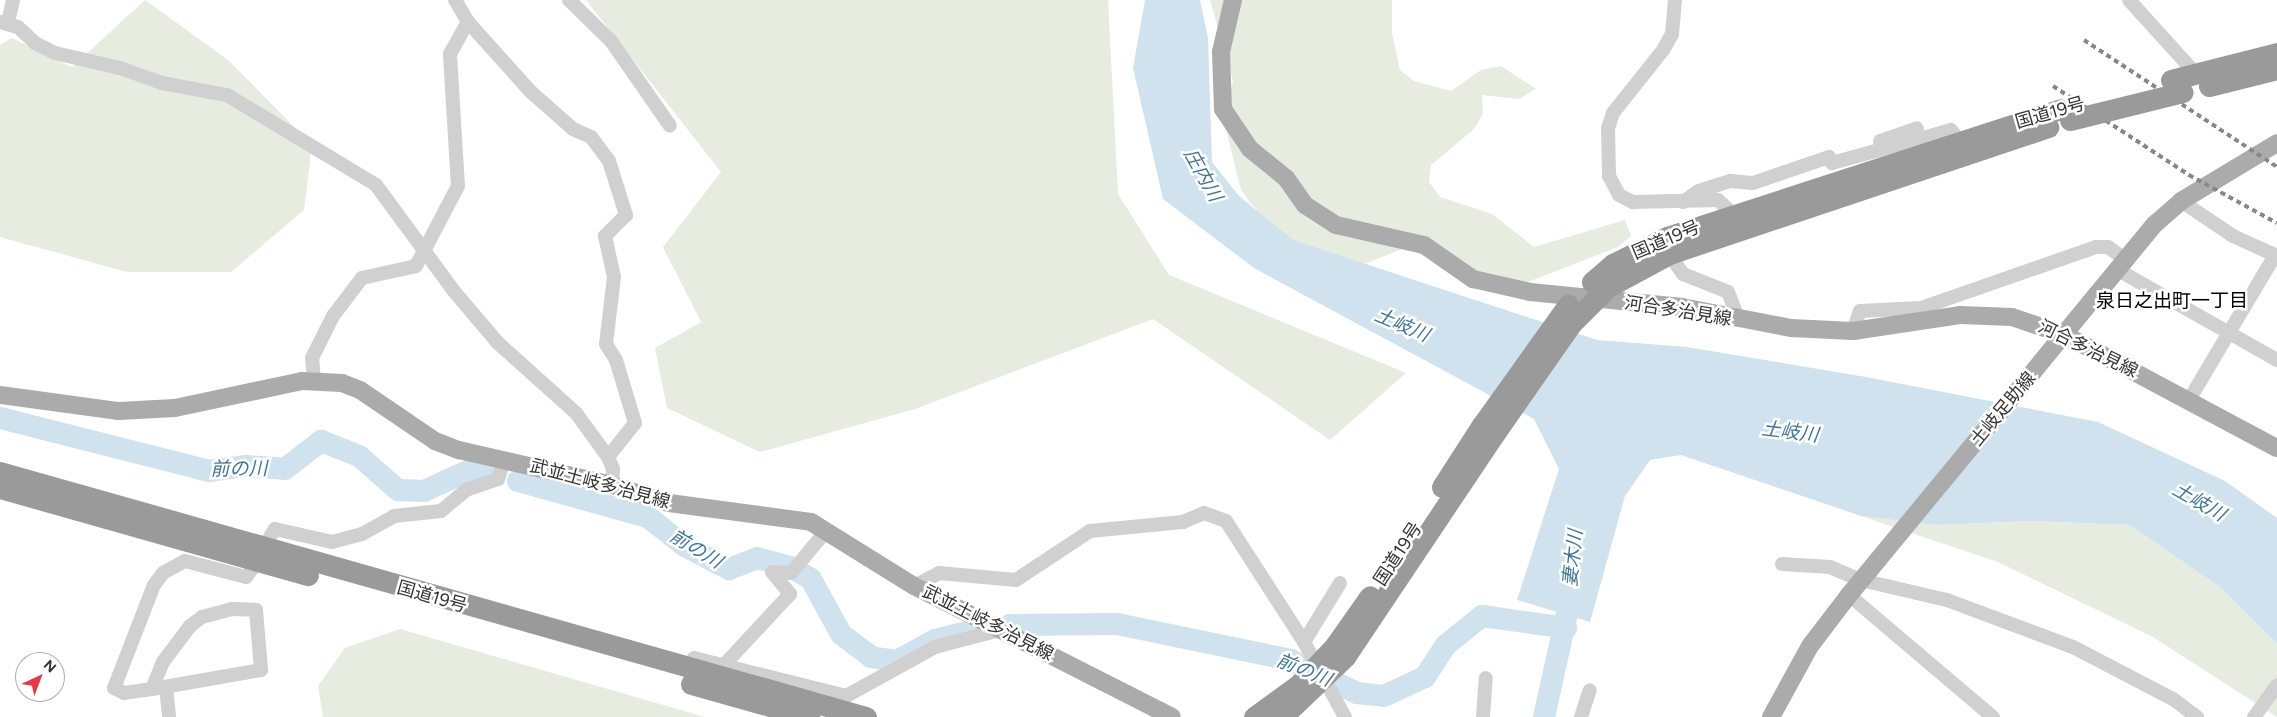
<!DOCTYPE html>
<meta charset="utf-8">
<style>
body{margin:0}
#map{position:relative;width:2277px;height:717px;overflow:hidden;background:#fff;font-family:Figtree,"Noto Sans JP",sans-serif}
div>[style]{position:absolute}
.green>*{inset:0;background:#e6ecdf}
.water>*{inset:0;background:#cfe2ee}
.river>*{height:22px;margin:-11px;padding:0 11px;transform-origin:11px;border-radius:11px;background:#cfe2ee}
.minor>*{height:14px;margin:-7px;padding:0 7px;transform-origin:7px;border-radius:7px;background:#d0d0d0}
.major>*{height:18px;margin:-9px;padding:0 9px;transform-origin:9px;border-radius:9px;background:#ababab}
.highway>*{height:21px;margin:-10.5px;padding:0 10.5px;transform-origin:10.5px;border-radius:10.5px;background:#9a9a9a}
.rail>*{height:4px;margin-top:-2px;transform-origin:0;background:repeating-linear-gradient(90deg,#888 0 5px,transparent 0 9px)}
.highway-bridge>*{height:21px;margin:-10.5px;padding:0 10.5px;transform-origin:10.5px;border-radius:10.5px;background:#9a9a9a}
span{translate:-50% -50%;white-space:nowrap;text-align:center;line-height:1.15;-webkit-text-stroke:5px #fff;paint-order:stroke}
.street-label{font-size:18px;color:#333}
.water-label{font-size:19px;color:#3f7597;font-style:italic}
.neighbourhood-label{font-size:19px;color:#000}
.north{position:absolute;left:15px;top:652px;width:50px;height:50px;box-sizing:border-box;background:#fff;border:1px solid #adadad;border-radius:50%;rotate:43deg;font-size:14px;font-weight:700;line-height:20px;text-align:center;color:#333}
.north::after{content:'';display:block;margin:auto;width:18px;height:22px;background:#e63946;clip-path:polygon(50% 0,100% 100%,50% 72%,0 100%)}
</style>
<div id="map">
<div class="green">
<i style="clip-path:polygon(145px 0,228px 60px,312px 145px,304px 210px,231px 272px,127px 272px,0 237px,0 45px,12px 38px,72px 67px)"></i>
<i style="clip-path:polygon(586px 0,1108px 0,1118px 194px,1169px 275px,1406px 373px,1330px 440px,1153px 319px,915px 409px,760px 452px,667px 408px,655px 348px,701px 322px,663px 247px,721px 172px)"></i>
<i style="clip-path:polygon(1210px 0,1392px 0,1392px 33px,1400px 70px,1414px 81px,1451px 91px,1481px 70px,1501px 66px,1536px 89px,1519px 99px,1482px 95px,1483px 114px,1474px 129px,1431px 165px,1429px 182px,1440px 197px,1492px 214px,1534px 247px,1625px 220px,1631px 236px,1618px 247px,1515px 287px,1411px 245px,1338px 275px,1264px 220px,1241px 190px,1223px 117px,1233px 81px)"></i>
<i style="clip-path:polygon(1861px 516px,1936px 525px,2032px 521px,2130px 525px,2221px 588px,2277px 644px,2277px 717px,2153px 637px,1998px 562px)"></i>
<i style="clip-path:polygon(400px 629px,705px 717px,323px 717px,318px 686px,345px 648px)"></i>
</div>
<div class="water">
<i style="clip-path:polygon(1145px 0,1200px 0,1208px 38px,1212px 162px,1239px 196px,1293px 240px,1597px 340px,1687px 347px,1866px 377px,2098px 422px,2225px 481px,2277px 518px,2277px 644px,2221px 588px,2130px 525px,2032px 521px,1936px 525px,1861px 516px,1681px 455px,1650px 460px,1625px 496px,1590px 622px,1517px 600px,1559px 469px,1534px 419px,1254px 268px,1163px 199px,1133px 68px)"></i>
</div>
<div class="river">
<i style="left:0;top:418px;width:216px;rotate:14.2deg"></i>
<i style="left:209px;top:471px;width:37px;rotate:-8deg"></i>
<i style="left:246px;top:466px;width:39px;rotate:4deg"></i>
<i style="left:285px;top:469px;width:46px;rotate:-37.9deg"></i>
<i style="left:321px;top:441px;width:41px;rotate:21.5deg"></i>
<i style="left:359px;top:456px;width:52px;rotate:41.1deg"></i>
<i style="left:398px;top:490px;width:26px;rotate:2deg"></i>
<i style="left:424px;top:491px;width:53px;rotate:-24.6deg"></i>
<i style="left:472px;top:469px;width:12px;rotate:14deg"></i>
<i style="left:518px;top:481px;width:135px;rotate:15.5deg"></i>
<i style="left:648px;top:517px;width:47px;rotate:38.1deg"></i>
<i style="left:685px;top:546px;width:50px;rotate:27.6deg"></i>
<i style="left:729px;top:569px;width:30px;rotate:-21deg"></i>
<i style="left:757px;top:558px;width:35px;rotate:15deg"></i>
<i style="left:791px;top:567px;width:23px;rotate:31deg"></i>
<i style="left:811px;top:579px;width:63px;rotate:61.4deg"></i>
<i style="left:841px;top:634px;width:38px;rotate:37deg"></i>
<i style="left:871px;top:657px;width:26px;rotate:9deg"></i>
<i style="left:897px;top:661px;width:43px;rotate:-28.9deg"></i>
<i style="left:935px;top:640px;width:41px;rotate:-14deg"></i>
<i style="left:1010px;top:625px;width:107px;rotate:-0.5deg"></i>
<i style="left:1117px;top:624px;width:178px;rotate:11.7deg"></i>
<i style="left:1291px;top:660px;width:74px;rotate:26.6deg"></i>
<i style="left:1357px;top:693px;width:27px;rotate:6deg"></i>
<i style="left:1384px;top:696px;width:45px;rotate:-24.9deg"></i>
<i style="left:1425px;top:677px;width:38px;rotate:-57deg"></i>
<i style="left:1446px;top:645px;width:46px;rotate:-38.9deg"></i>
<i style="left:1482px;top:616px;width:85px;rotate:8.1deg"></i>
<i style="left:1544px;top:717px;width:107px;rotate:-77.5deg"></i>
</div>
<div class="minor">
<i style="left:455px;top:0;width:26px;rotate:59deg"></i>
<i style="left:468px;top:22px;width:94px;rotate:48deg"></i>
<i style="left:531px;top:92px;width:56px;rotate:41.4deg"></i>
<i style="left:573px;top:129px;width:20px;rotate:24deg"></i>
<i style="left:591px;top:137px;width:30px;rotate:53deg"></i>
<i style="left:609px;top:161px;width:57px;rotate:72.5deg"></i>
<i style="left:626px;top:215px;width:30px;rotate:135deg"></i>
<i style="left:605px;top:236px;width:42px;rotate:77.6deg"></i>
<i style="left:614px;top:277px;width:67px;rotate:96.8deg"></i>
<i style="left:606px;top:344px;width:19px;rotate:58deg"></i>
<i style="left:616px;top:360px;width:66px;rotate:73.2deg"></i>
<i style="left:635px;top:423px;width:43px;rotate:128.5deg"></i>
<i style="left:569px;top:0;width:59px;rotate:44.3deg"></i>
<i style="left:611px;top:41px;width:103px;rotate:55.2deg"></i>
<i style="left:1675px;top:0;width:34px;rotate:95deg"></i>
<i style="left:1672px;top:34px;width:18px;rotate:119deg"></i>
<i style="left:1663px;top:50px;width:80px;rotate:128.4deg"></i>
<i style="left:1613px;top:113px;width:16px;rotate:108deg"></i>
<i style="left:1608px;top:128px;width:48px;rotate:88.8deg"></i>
<i style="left:1609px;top:176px;width:21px;rotate:62deg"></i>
<i style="left:1619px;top:195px;width:16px;rotate:27deg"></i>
<i style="left:1633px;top:202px;width:85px;rotate:-1.3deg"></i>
<i style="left:1718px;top:200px;width:19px;rotate:43deg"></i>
<i style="left:2129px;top:0;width:100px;rotate:47.8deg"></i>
<i style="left:0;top:22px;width:19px;rotate:16deg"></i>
<i style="left:18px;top:27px;width:23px;rotate:43deg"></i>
<i style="left:35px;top:43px;width:22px;rotate:27deg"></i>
<i style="left:55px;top:53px;width:67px;rotate:13deg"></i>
<i style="left:120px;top:68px;width:45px;rotate:19.7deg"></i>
<i style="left:162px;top:83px;width:66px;rotate:10.5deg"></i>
<i style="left:227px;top:95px;width:174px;rotate:31.1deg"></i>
<i style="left:376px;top:185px;width:130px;rotate:53.7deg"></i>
<i style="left:453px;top:290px;width:70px;rotate:49.7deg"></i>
<i style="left:498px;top:343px;width:105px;rotate:41.9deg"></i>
<i style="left:576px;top:413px;width:54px;rotate:54deg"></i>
<i style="left:608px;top:457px;width:13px;rotate:67deg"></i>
<i style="left:613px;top:469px;width:16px;rotate:94deg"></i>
<i style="left:8px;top:22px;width:23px;rotate:-77deg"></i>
<i style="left:1880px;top:141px;width:39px;rotate:-19deg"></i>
<i style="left:2181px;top:201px;width:63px;rotate:33.9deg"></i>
<i style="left:2233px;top:236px;width:48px;rotate:24.4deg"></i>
<i style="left:1683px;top:202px;width:19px;rotate:-35deg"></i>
<i style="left:1699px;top:191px;width:33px;rotate:-18deg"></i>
<i style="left:1730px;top:181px;width:23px;rotate:5deg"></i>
<i style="left:1753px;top:183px;width:80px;rotate:-18.9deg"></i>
<i style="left:1829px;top:157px;width:7px;rotate:63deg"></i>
<i style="left:1832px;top:163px;width:123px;rotate:-15.5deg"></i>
<i style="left:1951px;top:130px;width:11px;rotate:52deg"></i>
<i style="left:1669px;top:254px;width:24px;rotate:55deg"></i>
<i style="left:1683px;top:274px;width:48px;rotate:21.8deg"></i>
<i style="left:1728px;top:292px;width:30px;rotate:69deg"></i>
<i style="left:2118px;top:270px;width:183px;rotate:29.5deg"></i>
<i style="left:1853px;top:331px;width:21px;rotate:-71deg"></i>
<i style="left:1860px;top:311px;width:61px;rotate:-2.8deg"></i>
<i style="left:1921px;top:308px;width:185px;rotate:-19.2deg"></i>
<i style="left:2096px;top:247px;width:12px"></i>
<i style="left:2108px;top:247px;width:22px;rotate:36deg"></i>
<i style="left:314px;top:380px;width:22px;rotate:-95deg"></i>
<i style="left:312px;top:358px;width:47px;rotate:-63.4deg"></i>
<i style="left:333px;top:316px;width:48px;rotate:-52.7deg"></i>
<i style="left:362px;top:278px;width:55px;rotate:-12.5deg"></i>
<i style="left:416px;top:266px;width:90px;rotate:-62.3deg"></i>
<i style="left:458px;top:186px;width:132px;rotate:-93.5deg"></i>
<i style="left:450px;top:54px;width:37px;rotate:-61deg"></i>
<i style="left:2189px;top:400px;width:169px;rotate:-59.3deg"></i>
<i style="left:264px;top:547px;width:21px;rotate:-59deg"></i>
<i style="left:275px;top:529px;width:58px;rotate:12.8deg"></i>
<i style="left:332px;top:542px;width:31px;rotate:-15deg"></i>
<i style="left:362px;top:534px;width:37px;rotate:-29deg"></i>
<i style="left:394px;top:516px;width:47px;rotate:-6.1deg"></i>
<i style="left:441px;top:511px;width:33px;rotate:-40deg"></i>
<i style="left:466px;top:490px;width:34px;rotate:-19deg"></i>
<i style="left:498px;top:479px;width:20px;rotate:-72deg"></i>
<i style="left:1782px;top:564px;width:48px;rotate:3.6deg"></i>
<i style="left:1830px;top:567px;width:34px;rotate:23deg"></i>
<i style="left:1861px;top:580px;width:88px;rotate:13.1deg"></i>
<i style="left:1947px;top:600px;width:134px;rotate:20.5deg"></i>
<i style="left:2073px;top:647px;width:113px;rotate:27.5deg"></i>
<i style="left:2173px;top:699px;width:30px;rotate:37deg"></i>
<i style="left:914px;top:586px;width:28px;rotate:-27deg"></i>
<i style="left:939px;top:573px;width:77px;rotate:5.2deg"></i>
<i style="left:1016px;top:580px;width:89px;rotate:-33.5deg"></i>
<i style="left:1090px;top:531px;width:93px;rotate:-5.5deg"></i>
<i style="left:1183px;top:522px;width:23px;rotate:-23deg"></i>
<i style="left:1204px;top:513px;width:23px;rotate:20deg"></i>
<i style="left:1226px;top:521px;width:144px;rotate:57.2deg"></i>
<i style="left:1304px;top:642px;width:85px;rotate:61.3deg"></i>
<i style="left:1849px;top:595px;width:189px;rotate:40.3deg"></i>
<i style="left:1304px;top:642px;width:69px;rotate:-58.6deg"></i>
<i style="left:694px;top:658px;width:157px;rotate:14deg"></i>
<i style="left:846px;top:696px;width:102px;rotate:-28.8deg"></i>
<i style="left:935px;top:647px;width:67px;rotate:-14.7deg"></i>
<i style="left:724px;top:665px;width:97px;rotate:-47.1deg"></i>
<i style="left:790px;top:594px;width:28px;rotate:-129deg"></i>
<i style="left:772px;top:572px;width:19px;rotate:3deg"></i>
<i style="left:791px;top:573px;width:55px;rotate:-50.2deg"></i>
<i style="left:166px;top:687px;width:30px;rotate:84deg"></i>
<i style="left:152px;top:689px;width:29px;rotate:-68deg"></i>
<i style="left:163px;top:662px;width:45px;rotate:-53.1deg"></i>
<i style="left:190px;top:626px;width:15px;rotate:-37deg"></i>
<i style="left:202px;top:617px;width:30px;rotate:-15deg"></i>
<i style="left:231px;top:609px;width:25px;rotate:2deg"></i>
<i style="left:256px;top:610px;width:60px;rotate:85.2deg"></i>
<i style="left:261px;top:670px;width:111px;rotate:170.1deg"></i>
<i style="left:152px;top:689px;width:28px;rotate:172deg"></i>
<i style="left:124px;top:693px;width:11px;rotate:-153deg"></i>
<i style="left:114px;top:688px;width:110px;rotate:-68.8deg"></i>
<i style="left:154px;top:585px;width:15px;rotate:-53deg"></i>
<i style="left:163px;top:573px;width:25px;rotate:-29deg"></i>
<i style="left:185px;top:561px;width:63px;rotate:14.7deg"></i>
<i style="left:246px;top:577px;width:20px;rotate:-53deg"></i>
<i style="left:1483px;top:717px;width:39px;rotate:-86deg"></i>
<i style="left:1581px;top:717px;width:28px;rotate:-72deg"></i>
<i style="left:2254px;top:717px;width:39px;rotate:-54deg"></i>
</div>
<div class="major">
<i style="left:1233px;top:0;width:53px;rotate:103deg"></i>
<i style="left:1221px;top:52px;width:57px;rotate:88deg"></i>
<i style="left:1223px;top:109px;width:48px;rotate:56deg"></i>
<i style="left:1250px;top:149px;width:46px;rotate:38.9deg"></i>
<i style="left:1286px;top:178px;width:33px;rotate:55deg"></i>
<i style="left:1305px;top:205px;width:37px;rotate:33deg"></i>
<i style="left:1336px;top:225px;width:90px;rotate:12.8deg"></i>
<i style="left:1424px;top:245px;width:60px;rotate:34.8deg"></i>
<i style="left:1473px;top:279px;width:58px;rotate:12.8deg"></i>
<i style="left:1530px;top:292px;width:153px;rotate:5.6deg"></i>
<i style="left:1682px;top:307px;width:111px;rotate:10.9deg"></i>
<i style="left:1791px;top:328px;width:62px;rotate:2.8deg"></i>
<i style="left:1853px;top:331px;width:108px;rotate:-8.5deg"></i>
<i style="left:1960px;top:315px;width:52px;rotate:2.2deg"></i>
<i style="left:2012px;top:317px;width:56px;rotate:18.8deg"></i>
<i style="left:2065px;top:335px;width:240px;rotate:28.1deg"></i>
<i style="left:0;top:395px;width:120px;rotate:7.7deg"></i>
<i style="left:119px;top:411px;width:56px;rotate:-3.1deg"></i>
<i style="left:175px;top:408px;width:130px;rotate:-12deg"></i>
<i style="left:302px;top:381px;width:40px;rotate:2.9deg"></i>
<i style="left:342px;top:383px;width:19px;rotate:21deg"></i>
<i style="left:360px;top:390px;width:91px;rotate:34.2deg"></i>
<i style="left:435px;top:441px;width:26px;rotate:21deg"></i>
<i style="left:459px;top:450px;width:157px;rotate:12.9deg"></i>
<i style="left:612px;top:485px;width:60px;rotate:17.5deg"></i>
<i style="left:669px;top:503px;width:143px;rotate:7.6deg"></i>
<i style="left:811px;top:522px;width:121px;rotate:31.9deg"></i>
<i style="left:914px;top:586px;width:289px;rotate:26.9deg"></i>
<i style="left:1771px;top:717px;width:81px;rotate:-61.2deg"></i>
<i style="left:1810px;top:646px;width:64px;rotate:-52.6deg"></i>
<i style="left:1849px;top:595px;width:481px;rotate:-50.5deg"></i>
<i style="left:2155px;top:224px;width:35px;rotate:-41deg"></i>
<i style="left:2181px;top:201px;width:112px;rotate:-31.1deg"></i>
</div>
<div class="highway">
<i style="left:2171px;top:80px;width:109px;rotate:-14.3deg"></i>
<i style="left:2209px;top:86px;width:70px;rotate:-14deg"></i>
<i style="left:1592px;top:282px;width:28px;rotate:-41deg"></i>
<i style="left:1613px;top:264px;width:60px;rotate:-26.6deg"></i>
<i style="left:1667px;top:237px;width:413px;rotate:-18deg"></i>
<i style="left:1608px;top:287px;width:69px;rotate:-28.4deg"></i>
<i style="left:1669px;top:254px;width:400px;rotate:-18.5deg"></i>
<i style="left:0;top:472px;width:900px;rotate:15.8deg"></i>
<i style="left:1442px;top:487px;width:74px;rotate:-57.2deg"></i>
<i style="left:0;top:488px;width:320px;rotate:15.8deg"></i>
<i style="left:1334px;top:647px;width:62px;rotate:-54.8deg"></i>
<i style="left:1345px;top:657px;width:270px;rotate:-56.2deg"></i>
<i style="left:691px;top:684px;width:123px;rotate:15.6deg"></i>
</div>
<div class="rail">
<i style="left:2084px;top:40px;width:231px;rotate:33.3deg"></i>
<i style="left:2053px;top:86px;width:163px;rotate:33.2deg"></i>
<i style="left:2189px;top:175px;width:100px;rotate:28.6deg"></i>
</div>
<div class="highway-bridge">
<i style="left:2070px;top:120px;width:116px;rotate:-13.9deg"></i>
<i style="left:1482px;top:425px;width:148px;rotate:-54.4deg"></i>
<i style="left:1495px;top:433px;width:133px;rotate:-55.1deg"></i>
<i style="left:1571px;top:324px;width:52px;rotate:-45deg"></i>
<i style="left:1254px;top:717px;width:54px;rotate:-36deg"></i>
<i style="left:1298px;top:685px;width:52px;rotate:-46.5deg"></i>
<i style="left:1282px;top:717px;width:87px;rotate:-43.6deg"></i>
</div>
<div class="street-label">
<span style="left:2050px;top:113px;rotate:-16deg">国道19号</span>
<span style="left:1666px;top:240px;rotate:-23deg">国道19号</span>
<span style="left:1678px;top:311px;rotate:9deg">河合多治見線</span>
<span style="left:2088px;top:349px;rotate:26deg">河合多治見線</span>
<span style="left:2003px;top:409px;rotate:-50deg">土岐足助線</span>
<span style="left:600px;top:484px;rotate:15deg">武並土岐多治見線</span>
<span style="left:1398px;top:554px;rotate:-57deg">国道19号</span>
<span style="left:432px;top:597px;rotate:16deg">国道19号</span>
<span style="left:988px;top:623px;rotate:27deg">武並土岐多治見線</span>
</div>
<div class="water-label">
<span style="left:1203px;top:175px;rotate:61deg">庄内川</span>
<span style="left:1402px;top:325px;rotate:23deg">土岐川</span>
<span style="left:1790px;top:432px;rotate:7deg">土岐川</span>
<span style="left:239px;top:469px;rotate:-1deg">前の川</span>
<span style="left:2199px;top:502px;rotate:30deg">土岐川</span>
<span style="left:696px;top:549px;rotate:31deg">前の川</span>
<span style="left:1573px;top:558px;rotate:-84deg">妻木川</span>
<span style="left:1304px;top:670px;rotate:22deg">前の川</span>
</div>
<div class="neighbourhood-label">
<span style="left:2172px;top:301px">泉日之出町一丁目</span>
</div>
<div class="north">N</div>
</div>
